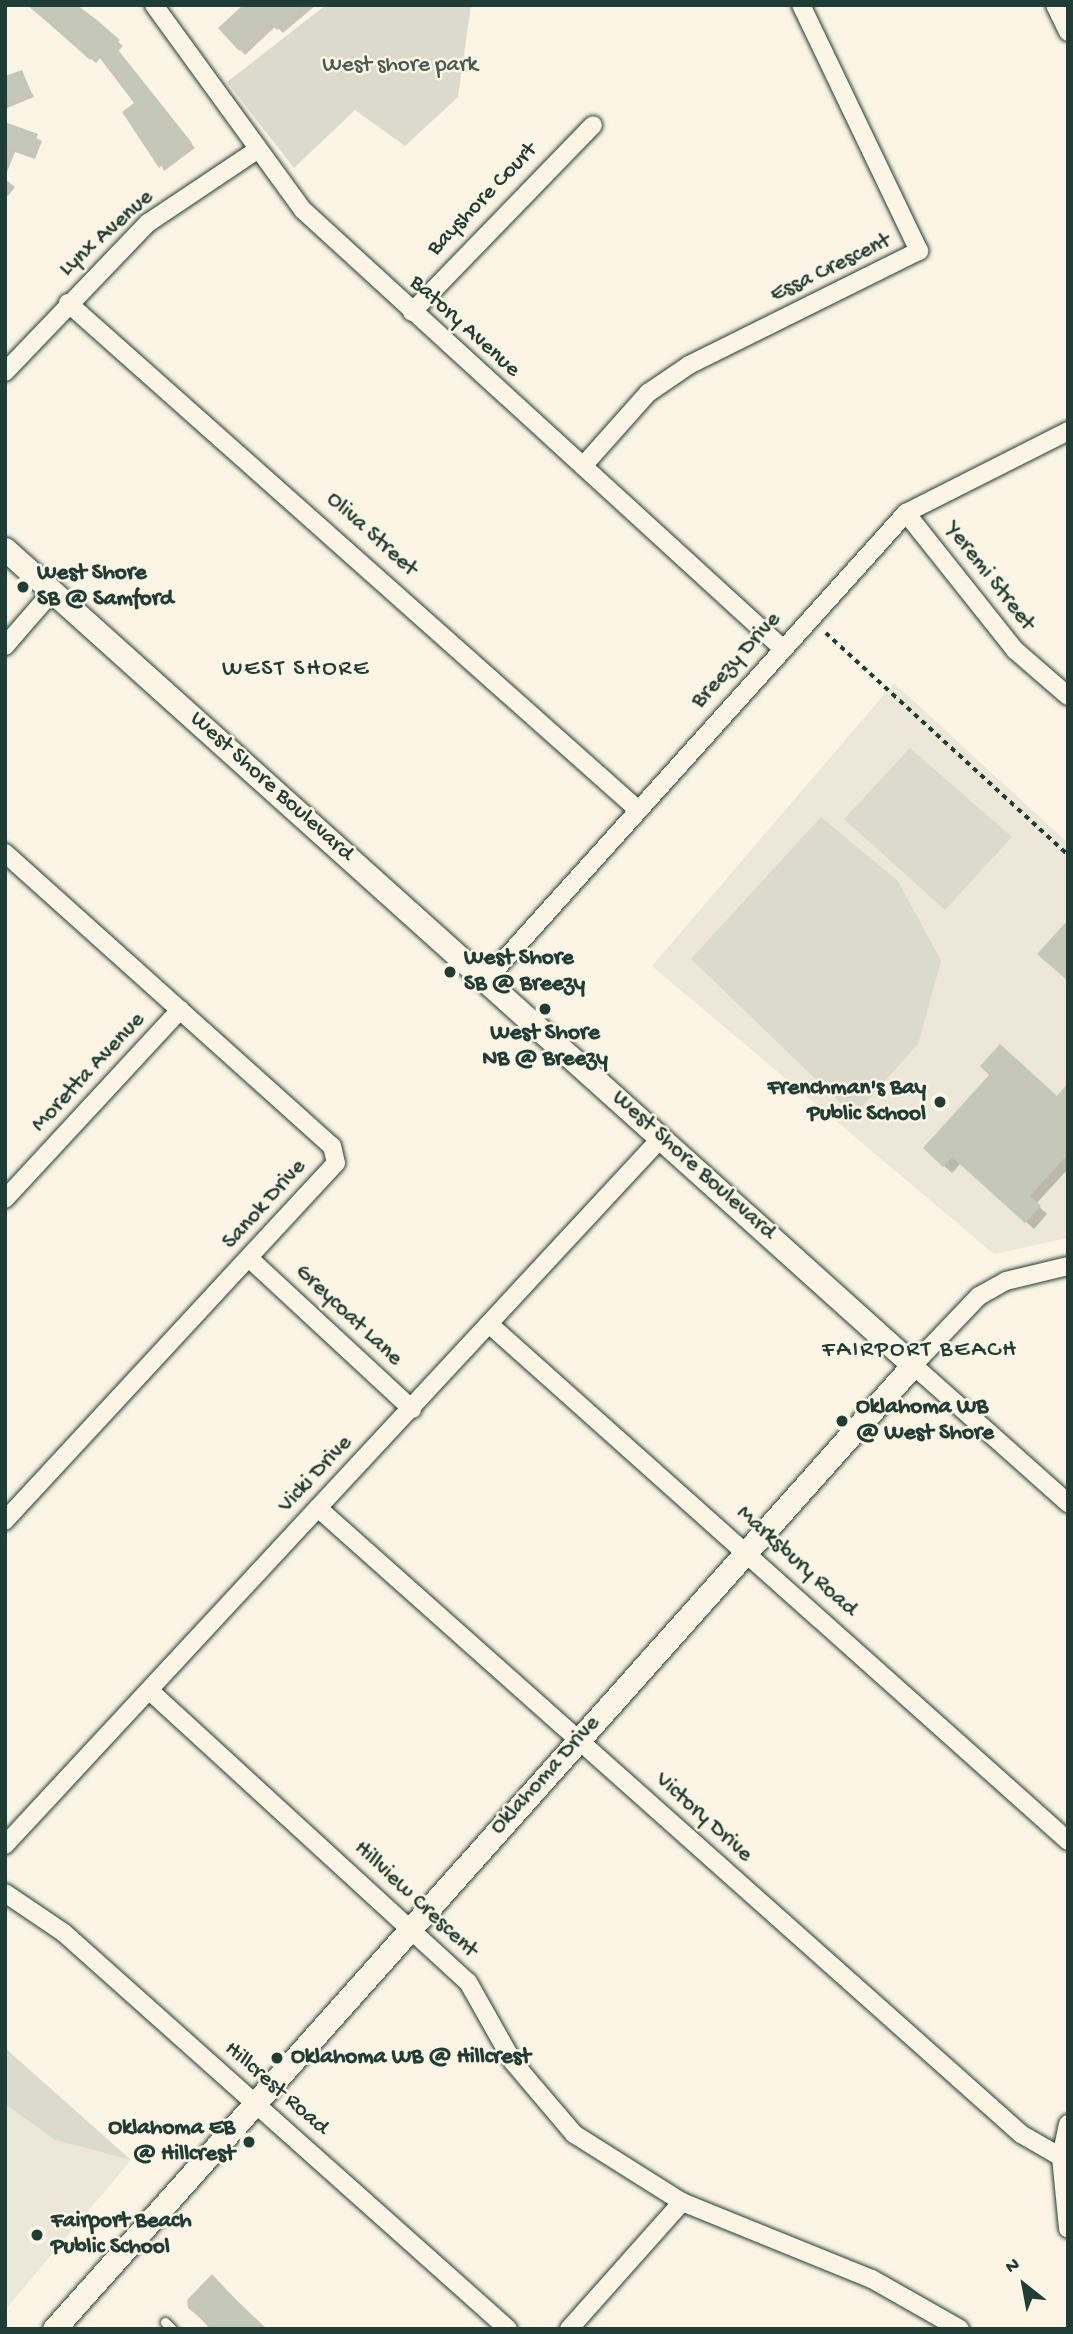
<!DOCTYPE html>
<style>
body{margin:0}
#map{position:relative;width:1073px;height:2334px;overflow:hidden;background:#fcf5e5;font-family:"Gochi Hand",sans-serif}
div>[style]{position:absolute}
.built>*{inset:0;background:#ece7d8}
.green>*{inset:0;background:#dcdacc}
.shadow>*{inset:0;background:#0003}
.building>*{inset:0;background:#c5c7b9}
.path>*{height:3.5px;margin-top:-1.75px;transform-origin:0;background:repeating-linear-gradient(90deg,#1f3d34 0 5px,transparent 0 10px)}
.roads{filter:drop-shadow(0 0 2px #1f3d34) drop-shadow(0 0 2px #1f3d34)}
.service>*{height:9px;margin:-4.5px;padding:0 4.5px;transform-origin:4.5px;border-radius:4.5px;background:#fcf5e5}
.minor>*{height:18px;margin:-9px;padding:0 9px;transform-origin:9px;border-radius:9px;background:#fcf5e5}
.tertiary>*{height:23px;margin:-11.5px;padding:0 11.5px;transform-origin:11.5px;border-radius:11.5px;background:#fcf5e5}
.dots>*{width:19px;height:19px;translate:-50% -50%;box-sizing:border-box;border:4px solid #fcf5e5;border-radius:50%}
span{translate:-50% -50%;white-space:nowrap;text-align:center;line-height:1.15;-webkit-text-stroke:5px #fcf5e5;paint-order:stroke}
.park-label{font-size:23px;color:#455c52}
.street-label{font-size:23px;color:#1f3d34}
.poi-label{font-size:23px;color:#1f3d34;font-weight:700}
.left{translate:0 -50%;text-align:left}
.right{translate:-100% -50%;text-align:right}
.neighbourhood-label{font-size:24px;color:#1f3d34;letter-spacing:2px}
.frame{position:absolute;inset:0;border:7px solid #1f3d34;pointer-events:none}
.north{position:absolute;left:989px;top:2250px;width:70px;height:70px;-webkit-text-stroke:5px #fcf5e5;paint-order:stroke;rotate:329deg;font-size:19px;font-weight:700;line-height:28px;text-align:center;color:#1f3d34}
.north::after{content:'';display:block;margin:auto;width:24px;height:32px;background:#1f3d34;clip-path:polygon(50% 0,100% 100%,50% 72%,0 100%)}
</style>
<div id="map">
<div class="built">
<i style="clip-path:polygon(894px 683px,1068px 843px,1068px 1238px,994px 1254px,652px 966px)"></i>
<i style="clip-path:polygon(5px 2104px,55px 2140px,131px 2160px,5px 2310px)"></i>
</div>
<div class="green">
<i style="clip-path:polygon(326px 5px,471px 5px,458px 97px,405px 146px,355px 110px,294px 168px,227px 82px)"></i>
<i style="clip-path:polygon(910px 748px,1012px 837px,945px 910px,844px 819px)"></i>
<i style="clip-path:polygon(821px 817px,898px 881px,941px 961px,918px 1044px,854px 1116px,691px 959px)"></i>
<i style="clip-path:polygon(5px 2048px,131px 2160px,55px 2140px,5px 2104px)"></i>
</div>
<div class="shadow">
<i style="clip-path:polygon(27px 5px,77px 5px,123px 46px,118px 51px,195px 148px,164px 171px,136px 103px,101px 57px,96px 63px)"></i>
<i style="clip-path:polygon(248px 5px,316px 5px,283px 33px,276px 26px,245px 55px,221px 29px)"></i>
<i style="clip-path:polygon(21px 72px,34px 97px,5px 109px,5px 78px)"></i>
<i style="clip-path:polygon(5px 123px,42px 141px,35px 159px,15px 152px,5px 177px)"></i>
<i style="clip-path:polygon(5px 179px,15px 187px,8px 196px,5px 194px)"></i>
<i style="clip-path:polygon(1068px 1086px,1068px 1169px,1036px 1204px,1047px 1214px,1034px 1229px,961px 1163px,952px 1173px,932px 1155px,1057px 1098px)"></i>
<i style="clip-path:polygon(212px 2276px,266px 2329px,210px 2329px,190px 2307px)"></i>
</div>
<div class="building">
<i style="clip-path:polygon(28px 5px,77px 5px,97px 20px,120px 40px,115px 46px,192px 143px,159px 168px,122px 112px,134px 103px,96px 53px,90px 60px)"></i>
<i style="clip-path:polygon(243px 5px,304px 5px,277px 30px,270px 22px,239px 51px,218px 28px)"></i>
<i style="clip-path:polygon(22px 70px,31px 92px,5px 103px,5px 76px)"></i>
<i style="clip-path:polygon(5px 122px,38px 134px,30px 155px,5px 146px)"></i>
<i style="clip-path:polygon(1068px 920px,1068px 981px,1037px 954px)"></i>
<i style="clip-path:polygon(1000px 1044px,1057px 1096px,1068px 1083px,1068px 1154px,1030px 1196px,1041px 1206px,1025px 1223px,952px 1157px,943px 1167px,923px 1148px,989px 1075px,980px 1066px)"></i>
<i style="clip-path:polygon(212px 2274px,237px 2301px,267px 2329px,214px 2329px,188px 2308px,187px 2300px)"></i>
</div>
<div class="path">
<i style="left:826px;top:633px;width:328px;rotate:42.5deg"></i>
</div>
<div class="roads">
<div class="service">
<i style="left:165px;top:2322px;width:10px;rotate:45deg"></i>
</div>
<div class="minor">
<i style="left:154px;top:5px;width:253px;rotate:54deg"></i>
<i style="left:303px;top:210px;width:649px;rotate:42.44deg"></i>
<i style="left:1055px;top:5px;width:30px;rotate:64deg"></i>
<i style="left:68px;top:303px;width:760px;rotate:41.64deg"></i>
<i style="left:412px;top:312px;width:260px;rotate:-45.9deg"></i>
<i style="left:5px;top:372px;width:207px;rotate:-46.2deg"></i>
<i style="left:148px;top:223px;width:131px;rotate:-33.8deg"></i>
<i style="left:583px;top:466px;width:98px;rotate:-48.3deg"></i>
<i style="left:648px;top:393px;width:50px;rotate:-34.3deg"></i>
<i style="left:689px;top:365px;width:257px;rotate:-26.4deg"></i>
<i style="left:919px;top:251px;width:273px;rotate:-115.6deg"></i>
<i style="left:906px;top:513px;width:175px;rotate:51.5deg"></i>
<i style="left:1015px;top:650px;width:70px;rotate:41deg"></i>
<i style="left:5px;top:646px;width:72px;rotate:-49deg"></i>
<i style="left:5px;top:853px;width:439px;rotate:41.9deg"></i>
<i style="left:332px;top:1146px;width:17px;rotate:77deg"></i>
<i style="left:336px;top:1163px;width:488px;rotate:132.8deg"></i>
<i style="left:486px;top:980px;width:628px;rotate:-48.03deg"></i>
<i style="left:906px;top:513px;width:182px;rotate:-26.8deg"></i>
<i style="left:5px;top:1199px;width:258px;rotate:-47.2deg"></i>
<i style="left:250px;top:1259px;width:221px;rotate:42.8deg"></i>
<i style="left:1068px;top:1266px;width:64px;rotate:166.4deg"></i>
<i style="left:1006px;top:1281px;width:31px;rotate:151deg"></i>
<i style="left:979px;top:1296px;width:95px;rotate:133.7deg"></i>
<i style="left:913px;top:1365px;width:208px;rotate:41.7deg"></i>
<i style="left:489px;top:1324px;width:776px;rotate:41.76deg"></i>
<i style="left:318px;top:1508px;width:941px;rotate:41.68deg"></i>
<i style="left:1021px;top:2134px;width:46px;rotate:29.9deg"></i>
<i style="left:150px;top:1691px;width:431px;rotate:42.5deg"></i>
<i style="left:468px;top:1982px;width:92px;rotate:60.6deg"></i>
<i style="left:513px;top:2062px;width:94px;rotate:49.7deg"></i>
<i style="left:574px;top:2134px;width:128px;rotate:32.2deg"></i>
<i style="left:682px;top:2202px;width:205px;rotate:22.1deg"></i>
<i style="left:872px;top:2279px;width:101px;rotate:29.6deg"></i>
<i style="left:5px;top:1845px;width:964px;rotate:-47.14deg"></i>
<i style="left:5px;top:1893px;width:71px;rotate:34.1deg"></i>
<i style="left:64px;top:1933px;width:595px;rotate:41.73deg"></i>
<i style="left:1068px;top:2124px;width:34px;rotate:102deg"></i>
<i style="left:1061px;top:2157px;width:72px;rotate:84.4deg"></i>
<i style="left:569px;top:2329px;width:170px;rotate:-48.3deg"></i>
</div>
<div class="tertiary">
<i style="left:5px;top:549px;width:1221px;rotate:41.95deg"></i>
<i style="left:913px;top:1365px;width:1291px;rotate:131.7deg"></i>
</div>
</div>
<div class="dots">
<i style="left:23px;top:587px;background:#1f3d34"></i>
<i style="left:450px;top:972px;background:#1f3d34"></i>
<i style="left:545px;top:1009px;background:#1f3d34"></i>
<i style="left:940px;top:1102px;background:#1f3d34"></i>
<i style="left:842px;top:1421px;background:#1f3d34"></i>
<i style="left:277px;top:2058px;background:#1f3d34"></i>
<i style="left:249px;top:2142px;background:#1f3d34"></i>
<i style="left:37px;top:2235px;background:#1f3d34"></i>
</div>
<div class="park-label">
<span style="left:400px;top:66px">West shore park</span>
</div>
<div class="street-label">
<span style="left:483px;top:200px;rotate:-46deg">Bayshore Court</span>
<span style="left:107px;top:234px;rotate:-42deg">Lynx Avenue</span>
<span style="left:831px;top:269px;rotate:-26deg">Essa Crescent</span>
<span style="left:464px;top:327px;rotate:42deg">Batory Avenue</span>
<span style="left:371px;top:535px;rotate:42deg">Oliva Street</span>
<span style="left:989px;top:577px;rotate:52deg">Yeremi Street</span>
<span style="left:737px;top:661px;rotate:-48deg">Breezy Drive</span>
<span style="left:271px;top:787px;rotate:42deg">West Shore Boulevard</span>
<span style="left:89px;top:1073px;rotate:-47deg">Moretta Avenue</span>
<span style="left:693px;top:1166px;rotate:42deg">West Shore Boulevard</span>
<span style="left:265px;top:1205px;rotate:-48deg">Sanok Drive</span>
<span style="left:348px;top:1316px;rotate:43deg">Greycoat Lane</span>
<span style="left:316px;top:1475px;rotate:-47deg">Vicki Drive</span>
<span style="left:796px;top:1562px;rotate:42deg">Marksbury Road</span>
<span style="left:546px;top:1776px;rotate:-48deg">Oklahoma Drive</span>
<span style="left:703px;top:1818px;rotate:42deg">Victory Drive</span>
<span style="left:415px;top:1900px;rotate:43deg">Hillview Crescent</span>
<span style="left:276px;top:2089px;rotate:41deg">Hillcrest Road</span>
</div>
<div class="poi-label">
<span class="left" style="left:37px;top:587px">West Shore<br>SB @ Samford</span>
<span class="left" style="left:464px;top:972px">West Shore<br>SB @ Breezy</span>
<span style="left:545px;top:1047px">West Shore<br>NB @ Breezy</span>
<span class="right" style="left:926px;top:1102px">Frenchman's Bay<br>Public School</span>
<span class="left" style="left:856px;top:1421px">Oklahoma WB<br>@ West Shore</span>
<span class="left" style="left:291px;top:2058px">Oklahoma WB @ Hillcrest</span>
<span class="right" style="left:235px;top:2142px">Oklahoma EB<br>@ Hillcrest</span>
<span class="left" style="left:51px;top:2235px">Fairport Beach<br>Public School</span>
</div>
<div class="neighbourhood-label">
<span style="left:296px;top:670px">WEST SHORE</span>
<span style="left:920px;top:1351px">FAIRPORT BEACH</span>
</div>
<div class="frame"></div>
<div class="north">N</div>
</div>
